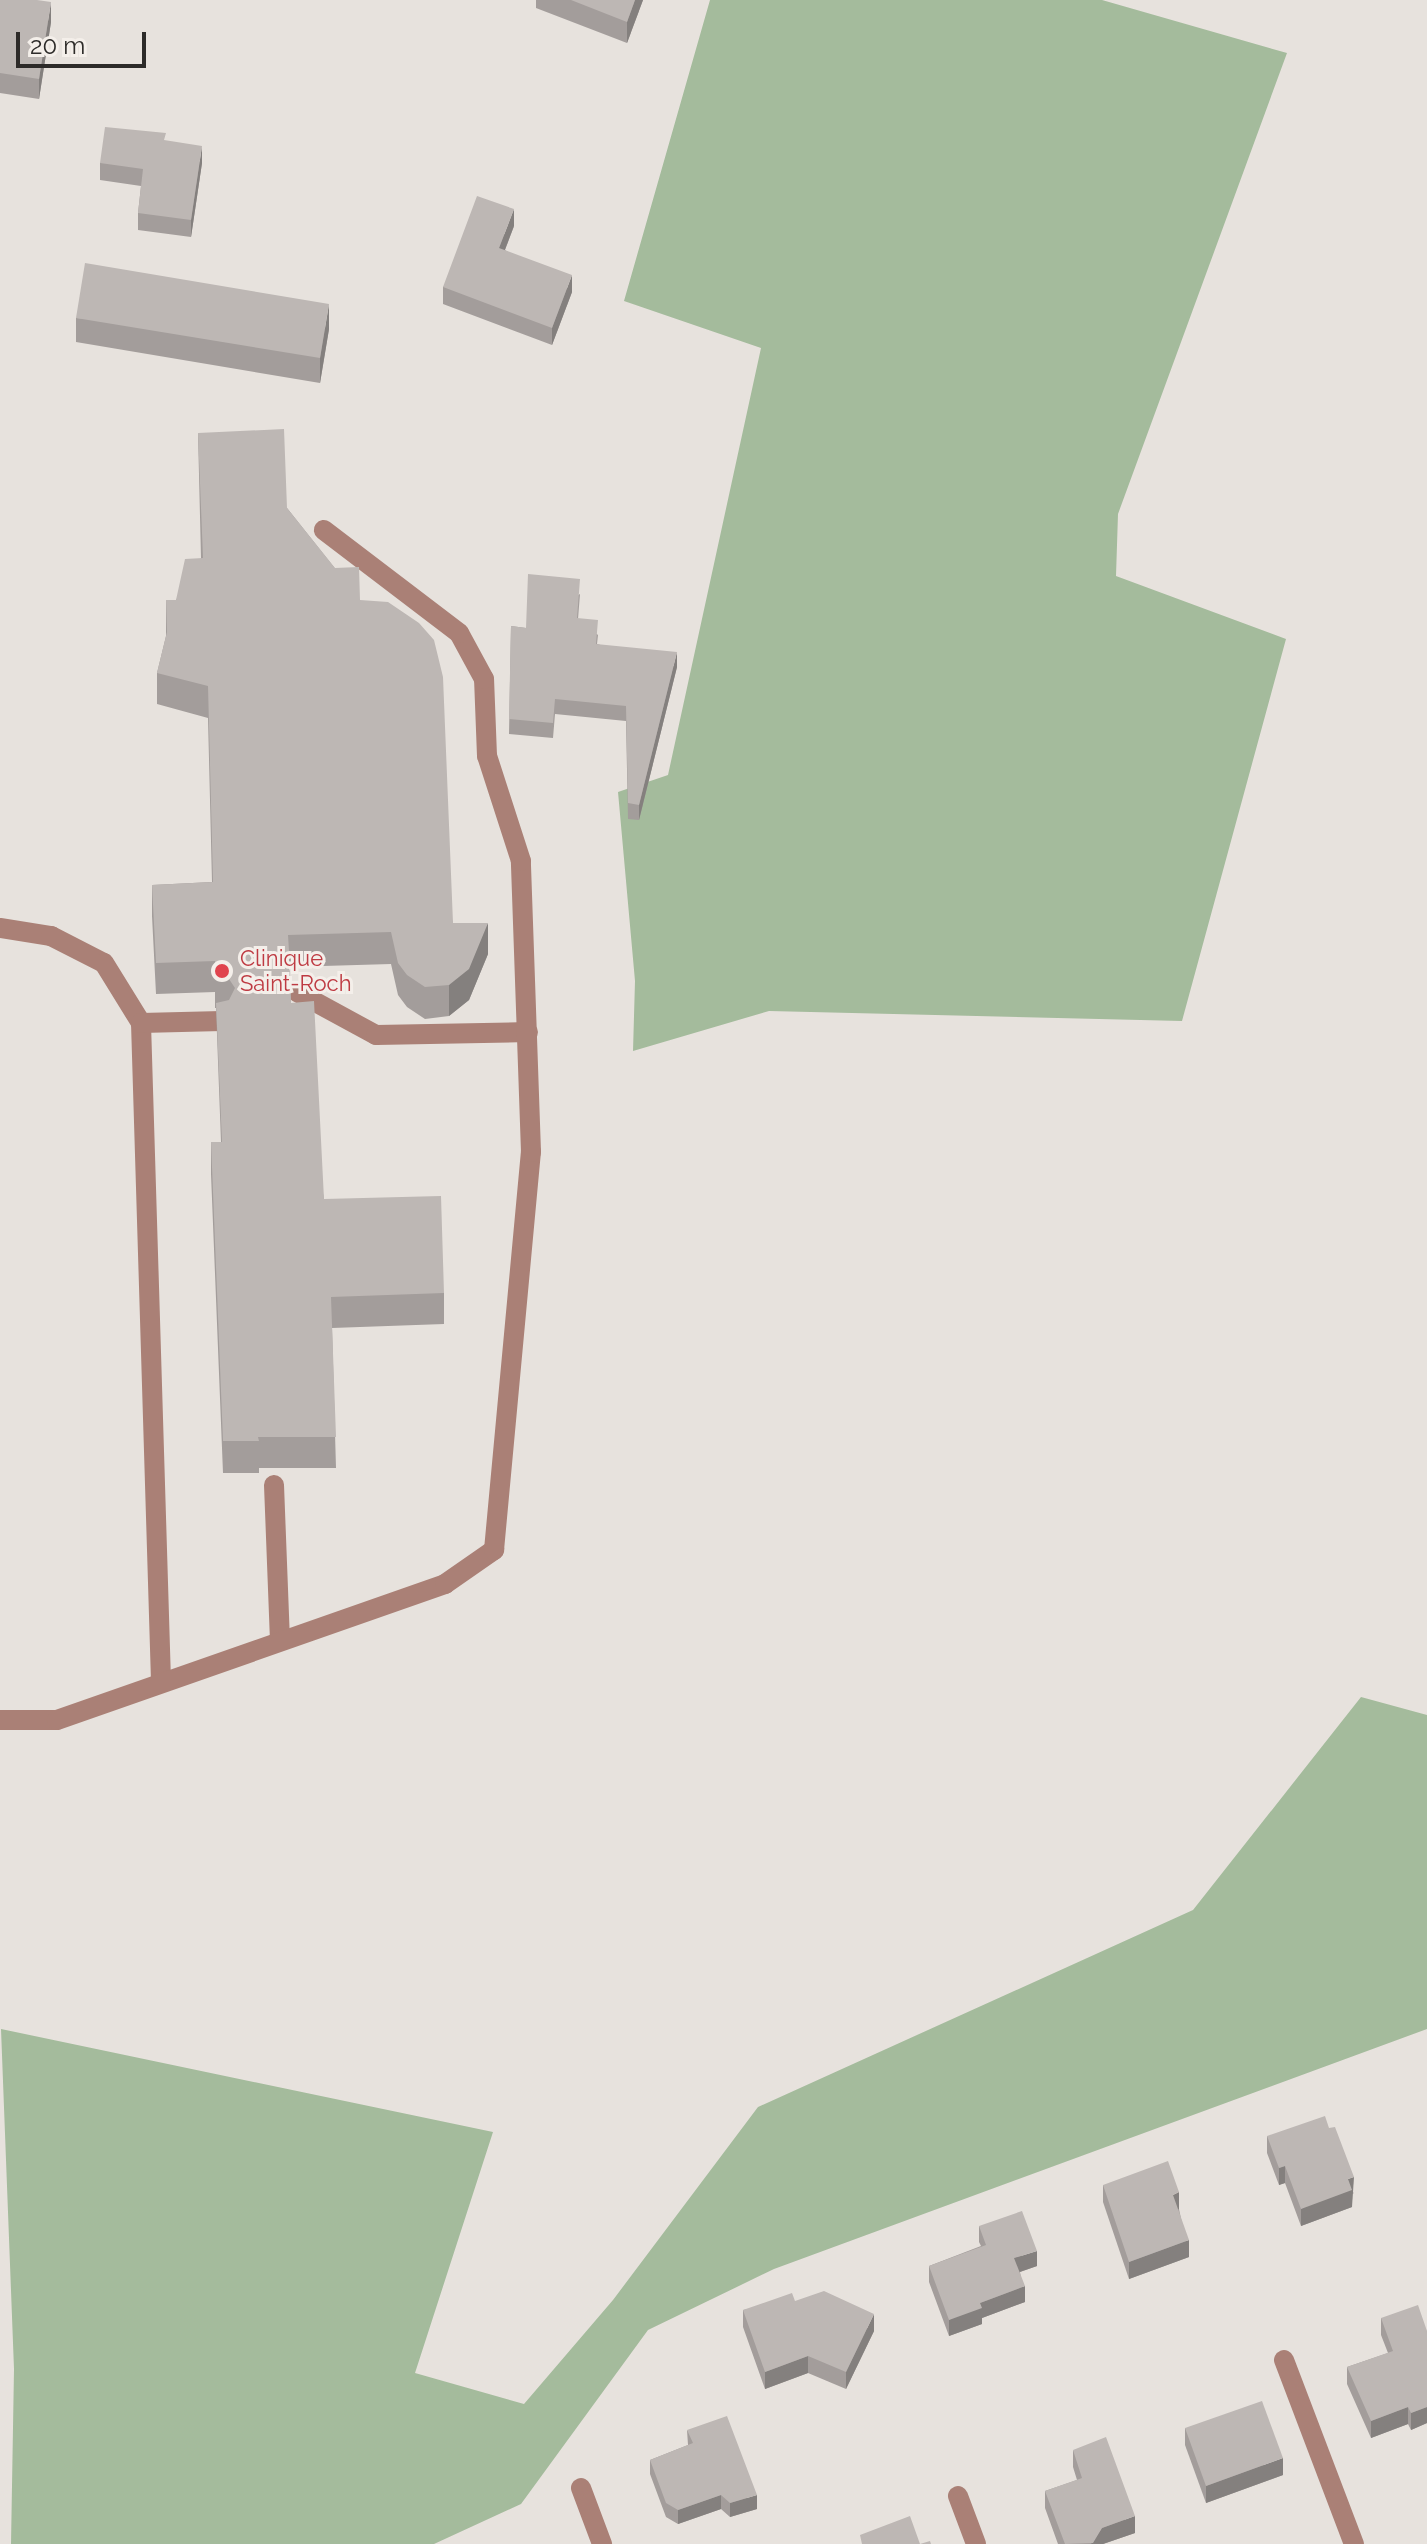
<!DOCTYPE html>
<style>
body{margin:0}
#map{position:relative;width:1427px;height:2544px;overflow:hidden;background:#e7e2dd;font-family:Raleway,sans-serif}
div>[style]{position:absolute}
.green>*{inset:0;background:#a4bb9c}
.minor>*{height:20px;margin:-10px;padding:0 10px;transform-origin:10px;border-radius:10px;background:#aa8076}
.wall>*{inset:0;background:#a39d9b}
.shaded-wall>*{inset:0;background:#84807e}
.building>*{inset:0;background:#bdb7b4}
.dots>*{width:22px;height:22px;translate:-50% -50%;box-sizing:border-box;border:4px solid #f4efea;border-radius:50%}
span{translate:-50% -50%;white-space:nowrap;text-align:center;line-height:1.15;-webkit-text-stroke:6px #f4efea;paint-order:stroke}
.health-label{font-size:22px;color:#be3a42}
.left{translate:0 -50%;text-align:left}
.scale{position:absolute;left:16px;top:32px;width:130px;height:36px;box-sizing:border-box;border:4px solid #2d2b29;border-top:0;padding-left:10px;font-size:24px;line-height:28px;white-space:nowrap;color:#2d2b29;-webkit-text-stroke:6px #f4efea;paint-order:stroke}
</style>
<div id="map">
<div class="green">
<i style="clip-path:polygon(710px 0,1102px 0,1287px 53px,1118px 514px,1116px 576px,1286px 639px,1182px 1021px,769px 1011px,633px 1051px,635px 981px,618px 792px,668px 775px,761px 348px,624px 301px)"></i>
<i style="clip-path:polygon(1361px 1697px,1427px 1715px,1427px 2029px,774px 2269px,648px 2330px,521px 2504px,434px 2544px,11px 2544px,14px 2369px,1px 2029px,493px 2132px,415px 2373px,524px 2404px,613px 2300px,758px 2107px,1193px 1910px)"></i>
</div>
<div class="minor">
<i style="left:0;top:928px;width:52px;rotate:8.9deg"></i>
<i style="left:51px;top:936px;width:59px;rotate:27deg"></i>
<i style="left:104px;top:963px;width:70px;rotate:58.3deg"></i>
<i style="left:141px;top:1023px;width:658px;rotate:88.26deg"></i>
<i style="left:297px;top:992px;width:90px;rotate:28.6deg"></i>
<i style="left:376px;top:1035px;width:152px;rotate:-1.1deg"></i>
<i style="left:141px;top:1023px;width:81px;rotate:-1.4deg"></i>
<i style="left:274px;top:1485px;width:155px;rotate:87.8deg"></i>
<i style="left:0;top:1720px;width:57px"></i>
<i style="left:57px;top:1720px;width:411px;rotate:-19.3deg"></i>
<i style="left:445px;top:1584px;width:60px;rotate:-34.8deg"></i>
<i style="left:494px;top:1550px;width:400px;rotate:-84.7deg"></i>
<i style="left:531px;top:1152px;width:291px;rotate:-92deg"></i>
<i style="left:521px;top:861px;width:110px;rotate:-107.9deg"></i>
<i style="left:487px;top:756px;width:77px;rotate:-92.2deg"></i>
<i style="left:484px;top:679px;width:52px;rotate:-118.5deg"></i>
<i style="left:459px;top:633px;width:170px;rotate:-142.7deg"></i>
<i style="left:1284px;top:2360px;width:197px;rotate:69.2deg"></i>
<i style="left:581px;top:2488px;width:60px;rotate:69.4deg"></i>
<i style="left:958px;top:2496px;width:51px;rotate:69.4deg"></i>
</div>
<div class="wall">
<i style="clip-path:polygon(0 0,51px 22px,39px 99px,0 93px)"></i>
<i style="clip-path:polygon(536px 0,643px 0,627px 43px,536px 8px)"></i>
<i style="clip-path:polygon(166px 141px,202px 163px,191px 237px,138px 230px,138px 213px,141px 186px,100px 180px,100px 163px)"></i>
<i style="clip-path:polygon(514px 226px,505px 250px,572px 292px,552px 345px,443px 304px,443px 287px)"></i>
<i style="clip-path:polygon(76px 318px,329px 329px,320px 383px,76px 342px)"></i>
<i style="clip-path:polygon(198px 433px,287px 508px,360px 600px,453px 923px,488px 954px,469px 1000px,449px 1016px,425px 1019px,407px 1007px,398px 995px,391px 964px,289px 967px,291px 1003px,324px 1199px,444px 1293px,444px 1324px,332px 1328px,336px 1468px,259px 1468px,259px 1473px,223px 1473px,211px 1174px,211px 1142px,221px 1142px,216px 1008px,215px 1008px,215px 992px,156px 994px,152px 916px,152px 885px,212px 882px,208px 718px,157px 704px,157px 673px,166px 636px,166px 600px,176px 600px,201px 558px)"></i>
<i style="clip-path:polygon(580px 594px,578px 619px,598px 635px,597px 644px,677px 667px,639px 820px,628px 819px,626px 721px,555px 714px,553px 738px,509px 734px,511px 626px,526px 628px)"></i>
<i style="clip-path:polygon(1267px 2136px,1354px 2193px,1352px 2194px,1352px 2207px,1301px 2226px,1285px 2183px,1279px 2185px,1267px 2153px)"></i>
<i style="clip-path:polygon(1103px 2185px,1179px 2209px,1189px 2257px,1129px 2279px,1103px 2202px)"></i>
<i style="clip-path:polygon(979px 2226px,1037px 2266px,1020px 2272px,1025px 2302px,982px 2318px,982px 2324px,949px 2336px,929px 2282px,929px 2266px,981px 2246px,979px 2242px)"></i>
<i style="clip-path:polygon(795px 2301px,874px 2331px,846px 2389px,808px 2373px,765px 2389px,743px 2327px,743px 2310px)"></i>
<i style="clip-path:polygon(1381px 2318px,1427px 2331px,1427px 2423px,1411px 2430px,1408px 2424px,1371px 2438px,1347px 2384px,1347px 2367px,1388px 2353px,1381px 2335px)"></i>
<i style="clip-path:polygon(1185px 2428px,1283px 2475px,1206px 2503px,1185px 2445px)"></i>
<i style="clip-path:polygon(687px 2430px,757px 2509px,730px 2517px,721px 2509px,678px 2524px,666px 2517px,650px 2474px,650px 2460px,688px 2445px)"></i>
<i style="clip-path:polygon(1073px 2450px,1135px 2533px,1103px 2544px,1058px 2544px,1045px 2508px,1045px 2491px,1077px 2480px,1073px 2467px)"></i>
</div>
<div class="shaded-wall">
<i style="clip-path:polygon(635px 0,643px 0,627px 43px,627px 22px)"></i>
<i style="clip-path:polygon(51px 2px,51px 22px,39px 99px,39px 79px)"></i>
<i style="clip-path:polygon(202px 146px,202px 163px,191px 237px,191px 220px)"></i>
<i style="clip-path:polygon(514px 209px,514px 226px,499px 265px,499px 248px)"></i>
<i style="clip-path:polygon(572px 275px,572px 292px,552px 345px,552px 328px)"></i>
<i style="clip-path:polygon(329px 304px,329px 329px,320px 383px,320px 358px)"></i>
<i style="clip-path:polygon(677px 652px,677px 667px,639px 820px,639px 805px)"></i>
<i style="clip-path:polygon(488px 923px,488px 954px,469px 1000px,449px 1016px,449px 985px)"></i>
<i style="clip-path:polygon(289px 951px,289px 982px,284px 962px)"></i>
<i style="clip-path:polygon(1285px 2166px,1285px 2183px,1279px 2185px,1279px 2168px)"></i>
<i style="clip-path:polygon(1354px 2177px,1352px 2207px,1301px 2226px,1301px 2209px,1348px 2179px)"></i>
<i style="clip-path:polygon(1179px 2192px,1179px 2209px,1173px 2212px,1173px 2195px)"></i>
<i style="clip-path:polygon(1189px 2240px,1189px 2257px,1129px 2279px,1129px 2262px)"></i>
<i style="clip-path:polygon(1037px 2251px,1037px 2266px,1014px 2274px,1014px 2258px)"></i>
<i style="clip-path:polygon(1025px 2286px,1025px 2302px,982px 2318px,982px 2324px,949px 2336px,949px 2320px,980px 2303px)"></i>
<i style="clip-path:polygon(874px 2314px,874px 2331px,846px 2389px,846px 2372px)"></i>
<i style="clip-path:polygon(808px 2356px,808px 2373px,765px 2389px,765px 2372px)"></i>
<i style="clip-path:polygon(1408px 2407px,1408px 2424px,1371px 2438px,1371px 2421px)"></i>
<i style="clip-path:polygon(1427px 2407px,1427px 2423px,1411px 2430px,1411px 2413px)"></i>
<i style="clip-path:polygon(1283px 2458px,1283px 2475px,1206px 2503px,1206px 2486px)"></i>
<i style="clip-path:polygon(721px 2495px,721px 2509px,678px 2524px,678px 2510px)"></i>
<i style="clip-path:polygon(757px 2495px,757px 2509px,730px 2517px,730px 2503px)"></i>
<i style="clip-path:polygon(1135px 2516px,1135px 2533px,1103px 2544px,1091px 2544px,1102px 2528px)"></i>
</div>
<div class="building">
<i style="clip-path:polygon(0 0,37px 0,51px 2px,39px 79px,0 73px)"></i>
<i style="clip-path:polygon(571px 0,635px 0,627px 22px)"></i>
<i style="clip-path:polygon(105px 127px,166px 133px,164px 140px,202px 146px,191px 220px,138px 213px,143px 169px,100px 163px)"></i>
<i style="clip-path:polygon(477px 196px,514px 209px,499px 248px,572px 275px,552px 328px,443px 287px)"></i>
<i style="clip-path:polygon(85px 263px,329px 304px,320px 358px,76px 318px)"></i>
<i style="clip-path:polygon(284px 429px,287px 508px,335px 568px,359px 567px,360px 600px,388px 602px,419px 623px,434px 640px,443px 677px,453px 923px,488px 923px,469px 969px,449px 985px,425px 987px,407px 975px,398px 963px,391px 932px,288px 935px,289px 951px,284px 962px,290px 971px,291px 1003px,314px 1001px,324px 1199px,441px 1196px,444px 1293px,331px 1297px,336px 1437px,258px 1437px,259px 1441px,223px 1441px,211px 1142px,222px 1142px,216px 1003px,229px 1000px,235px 988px,229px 979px,215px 977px,215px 961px,156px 963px,152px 885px,213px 882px,208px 686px,157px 673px,167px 632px,166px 600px,176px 600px,185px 559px,203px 558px,198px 433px)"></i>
<i style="clip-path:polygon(528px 574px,580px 579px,577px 618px,598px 620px,596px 644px,677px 652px,639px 805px,628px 803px,626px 706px,555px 699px,553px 723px,509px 719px,511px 626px,526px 628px)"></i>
<i style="clip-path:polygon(1325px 2116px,1329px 2128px,1335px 2127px,1354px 2177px,1348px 2179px,1352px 2190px,1301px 2209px,1285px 2166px,1279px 2168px,1267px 2136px)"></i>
<i style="clip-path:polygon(1168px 2161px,1179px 2192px,1173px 2195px,1189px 2240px,1129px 2262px,1103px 2185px)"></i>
<i style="clip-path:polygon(1022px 2211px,1037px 2251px,1014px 2258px,1025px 2286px,980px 2303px,982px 2308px,949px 2320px,929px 2266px,986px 2245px,979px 2226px)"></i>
<i style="clip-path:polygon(824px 2291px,874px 2314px,846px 2372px,808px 2356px,765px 2372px,743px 2310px,792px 2293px,795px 2301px)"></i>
<i style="clip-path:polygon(1418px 2305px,1427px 2331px,1427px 2407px,1411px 2413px,1408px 2407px,1371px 2421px,1347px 2367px,1393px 2351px,1381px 2318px)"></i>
<i style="clip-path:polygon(1262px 2401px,1283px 2458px,1206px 2486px,1185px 2428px)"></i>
<i style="clip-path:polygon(727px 2416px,757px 2495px,730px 2503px,721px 2495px,678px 2510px,666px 2503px,650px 2460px,693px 2443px,687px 2430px)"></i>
<i style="clip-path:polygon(1106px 2437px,1135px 2516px,1102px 2528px,1093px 2543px,1065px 2544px,1045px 2491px,1082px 2478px,1073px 2450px)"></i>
<i style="clip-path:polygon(910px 2516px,920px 2544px,930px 2541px,931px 2544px,862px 2544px,860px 2535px)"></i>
</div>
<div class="dots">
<i style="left:222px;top:971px;background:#e0444e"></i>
</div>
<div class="health-label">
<span class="left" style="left:240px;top:971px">Clinique<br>Saint-Roch</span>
</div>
<div class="scale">20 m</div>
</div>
